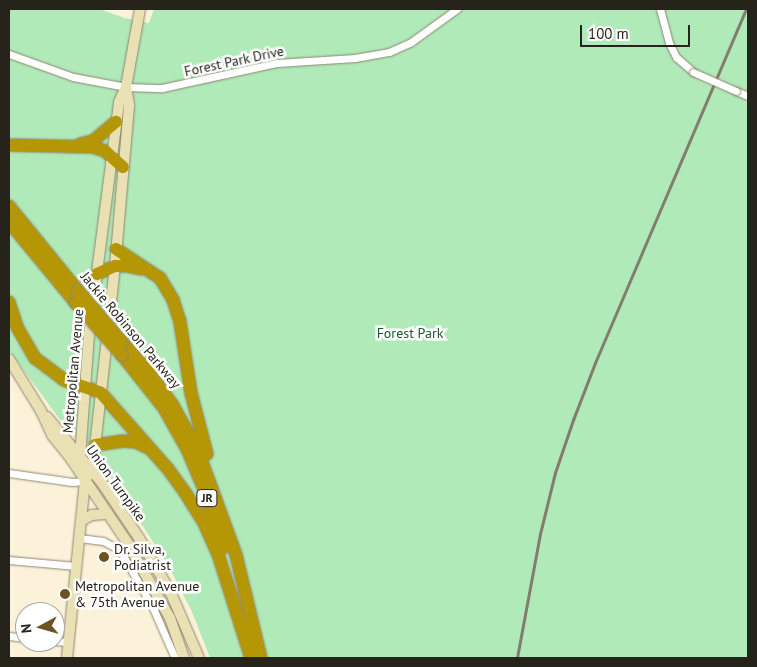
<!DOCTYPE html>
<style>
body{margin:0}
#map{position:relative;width:757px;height:667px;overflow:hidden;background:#fbf2d9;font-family:"PT Sans",sans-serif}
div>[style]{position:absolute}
.green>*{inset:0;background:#b0eab9}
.roads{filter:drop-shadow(0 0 1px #8f8770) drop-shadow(0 0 1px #8f8770)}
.street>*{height:7px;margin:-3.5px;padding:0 3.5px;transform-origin:3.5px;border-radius:3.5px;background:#fff}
.secondary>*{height:10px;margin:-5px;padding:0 5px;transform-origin:5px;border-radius:5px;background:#e9e0b4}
.highway>*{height:12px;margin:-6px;padding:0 6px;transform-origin:6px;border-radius:6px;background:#b59705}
.rail>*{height:2.5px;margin:-1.25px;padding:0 1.25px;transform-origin:1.25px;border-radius:1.25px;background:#837d6d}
.bridges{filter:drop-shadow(0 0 1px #8f8770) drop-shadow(0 0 1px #8f8770)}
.street-bridge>*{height:7px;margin:-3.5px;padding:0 3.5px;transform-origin:3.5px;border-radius:3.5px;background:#fff}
.highway-bridge>*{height:12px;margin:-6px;padding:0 6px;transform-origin:6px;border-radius:6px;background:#b59705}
.dots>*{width:14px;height:14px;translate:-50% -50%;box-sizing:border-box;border:2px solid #fff;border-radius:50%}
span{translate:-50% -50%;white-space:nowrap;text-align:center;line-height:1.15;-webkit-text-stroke:5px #fff;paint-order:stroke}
.shield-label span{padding:1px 4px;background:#fff;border:1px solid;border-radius:4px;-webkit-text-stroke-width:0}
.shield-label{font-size:12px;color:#26231a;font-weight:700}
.street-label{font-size:14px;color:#26231a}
.park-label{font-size:14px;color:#1b582b}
.poi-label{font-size:14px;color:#26231a}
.left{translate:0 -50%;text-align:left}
.frame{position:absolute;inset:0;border:10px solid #26231a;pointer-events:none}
.north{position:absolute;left:15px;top:602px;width:50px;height:50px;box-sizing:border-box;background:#fff;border:1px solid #a8a7a3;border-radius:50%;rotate:264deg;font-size:14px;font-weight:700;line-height:20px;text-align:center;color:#26231a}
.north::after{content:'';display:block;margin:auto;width:18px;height:22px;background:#6d5224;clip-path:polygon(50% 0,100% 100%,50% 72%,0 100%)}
.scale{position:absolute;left:580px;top:25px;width:110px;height:22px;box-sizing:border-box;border:2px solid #26231a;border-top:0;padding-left:6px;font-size:15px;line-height:18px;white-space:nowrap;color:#26231a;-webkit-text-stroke:4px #fff;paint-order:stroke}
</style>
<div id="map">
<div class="green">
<i style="clip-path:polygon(9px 9px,99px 9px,125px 18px,149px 23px,154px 9px,748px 9px,748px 658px,210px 658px,192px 612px,168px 565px,144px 528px,108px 474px,71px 431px,69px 432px,9px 350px)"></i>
</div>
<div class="roads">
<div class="street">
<i style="left:660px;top:9px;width:35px;rotate:75deg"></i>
<i style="left:669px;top:43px;width:16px;rotate:63deg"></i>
<i style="left:676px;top:57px;width:23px;rotate:41deg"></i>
<i style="left:9px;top:54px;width:68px;rotate:19.8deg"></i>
<i style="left:73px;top:77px;width:54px;rotate:10.7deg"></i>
<i style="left:126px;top:87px;width:36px;rotate:2deg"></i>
<i style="left:162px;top:88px;width:118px;rotate:-12.3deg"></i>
<i style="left:277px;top:63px;width:78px;rotate:-3.7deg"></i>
<i style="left:355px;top:58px;width:35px;rotate:-10deg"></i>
<i style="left:389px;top:52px;width:24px;rotate:-24deg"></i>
<i style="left:411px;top:42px;width:57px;rotate:-35.7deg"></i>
<i style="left:736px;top:91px;width:13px;rotate:23deg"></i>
<i style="left:9px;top:473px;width:64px;rotate:8.1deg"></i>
<i style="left:72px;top:482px;width:13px;rotate:-4deg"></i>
<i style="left:79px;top:538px;width:24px;rotate:7deg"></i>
<i style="left:103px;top:541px;width:16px;rotate:27deg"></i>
<i style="left:117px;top:548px;width:11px;rotate:52deg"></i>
<i style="left:124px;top:557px;width:59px;rotate:60.4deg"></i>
<i style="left:153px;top:608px;width:55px;rotate:66.3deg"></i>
<i style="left:9px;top:560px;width:67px;rotate:5.1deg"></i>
<i style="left:9px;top:636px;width:16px;rotate:7deg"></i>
<i style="left:55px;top:641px;width:13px;rotate:4deg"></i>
</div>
<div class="secondary">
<i style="left:9px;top:359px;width:61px;rotate:58.4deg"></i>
<i style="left:41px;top:411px;width:26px;rotate:65deg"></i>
<i style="left:52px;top:435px;width:27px;rotate:51deg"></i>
<i style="left:69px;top:456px;width:104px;rotate:56deg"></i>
<i style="left:127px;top:542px;width:87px;rotate:60.5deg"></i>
<i style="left:170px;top:618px;width:42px;rotate:70.7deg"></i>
<i style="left:47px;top:417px;width:86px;rotate:50.2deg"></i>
<i style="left:102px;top:483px;width:66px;rotate:56.1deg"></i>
<i style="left:139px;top:538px;width:61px;rotate:59.7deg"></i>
<i style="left:170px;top:591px;width:73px;rotate:66.6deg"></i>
<i style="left:85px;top:481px;width:18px;rotate:-63deg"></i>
<i style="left:93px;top:465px;width:200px;rotate:-83.7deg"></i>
<i style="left:115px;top:266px;width:162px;rotate:-85deg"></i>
<i style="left:129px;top:105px;width:18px;rotate:-99deg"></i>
<i style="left:81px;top:521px;width:13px;rotate:-29deg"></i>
<i style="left:92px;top:515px;width:16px;rotate:-4deg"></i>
<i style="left:67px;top:658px;width:178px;rotate:-84.2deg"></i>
<i style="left:85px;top:481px;width:25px;rotate:-102deg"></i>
<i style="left:80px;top:457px;width:123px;rotate:-85.8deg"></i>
<i style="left:89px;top:334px;width:234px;rotate:-82.6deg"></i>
<i style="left:119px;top:102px;width:17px;rotate:-65deg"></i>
<i style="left:126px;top:87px;width:79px;rotate:-79.8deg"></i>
</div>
<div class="highway">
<i style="left:80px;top:144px;width:13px;rotate:-13deg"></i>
<i style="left:93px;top:141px;width:30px;rotate:-40deg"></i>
<i style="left:9px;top:145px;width:84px;rotate:1.4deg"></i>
<i style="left:93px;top:147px;width:13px;rotate:18deg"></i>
<i style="left:105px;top:151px;width:24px;rotate:42deg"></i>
<i style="left:9px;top:206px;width:109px;rotate:50.9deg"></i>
<i style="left:9px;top:222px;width:105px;rotate:50.4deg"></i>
<i style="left:116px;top:249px;width:53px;rotate:33.4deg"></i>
<i style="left:160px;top:278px;width:26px;rotate:59deg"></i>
<i style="left:173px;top:300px;width:23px;rotate:72deg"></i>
<i style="left:180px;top:322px;width:72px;rotate:81.2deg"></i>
<i style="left:191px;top:393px;width:63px;rotate:75.3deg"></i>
<i style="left:97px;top:274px;width:20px;rotate:-24deg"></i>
<i style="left:115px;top:266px;width:12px"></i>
<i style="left:127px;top:266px;width:14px;rotate:12deg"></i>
<i style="left:9px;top:302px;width:26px;rotate:72deg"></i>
<i style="left:17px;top:327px;width:36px;rotate:60deg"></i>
<i style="left:35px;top:358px;width:36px;rotate:37deg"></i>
<i style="left:64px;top:380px;width:39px;rotate:19deg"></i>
<i style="left:101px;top:393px;width:101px;rotate:48.6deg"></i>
<i style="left:168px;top:469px;width:31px;rotate:54deg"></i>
<i style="left:186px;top:494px;width:36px;rotate:58deg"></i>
<i style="left:205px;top:525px;width:32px;rotate:66deg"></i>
<i style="left:218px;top:554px;width:109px;rotate:72.4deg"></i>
<i style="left:122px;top:342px;width:38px;rotate:48deg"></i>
<i style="left:147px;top:370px;width:42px;rotate:53.7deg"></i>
<i style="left:172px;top:404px;width:54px;rotate:61deg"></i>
<i style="left:198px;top:451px;width:111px;rotate:69.9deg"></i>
<i style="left:236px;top:555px;width:106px;rotate:76.4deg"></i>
<i style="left:122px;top:355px;width:68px;rotate:51.6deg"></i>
<i style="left:164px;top:408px;width:47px;rotate:60.7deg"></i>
<i style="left:187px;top:449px;width:43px;rotate:67deg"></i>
<i style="left:204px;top:489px;width:62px;rotate:72.1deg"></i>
<i style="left:95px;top:445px;width:29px;rotate:-8deg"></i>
<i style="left:124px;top:441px;width:12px;rotate:5deg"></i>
<i style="left:136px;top:442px;width:11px;rotate:27deg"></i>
</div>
</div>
<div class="rail">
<i style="left:517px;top:658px;width:126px;rotate:-79.5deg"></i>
<i style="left:540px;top:534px;width:63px;rotate:-76.2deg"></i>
<i style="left:555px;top:473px;width:56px;rotate:-71.2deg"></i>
<i style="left:573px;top:420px;width:61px;rotate:-68.9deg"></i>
<i style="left:595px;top:363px;width:385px;rotate:-66.9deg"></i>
</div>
<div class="bridges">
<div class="street-bridge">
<i style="left:693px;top:72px;width:47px;rotate:23.8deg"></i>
</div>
<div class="highway-bridge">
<i style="left:78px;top:291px;width:67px;rotate:49.2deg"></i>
<i style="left:76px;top:303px;width:69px;rotate:48.5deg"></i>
</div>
</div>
<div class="dots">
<i style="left:104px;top:557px;background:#6d5224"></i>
<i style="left:65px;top:594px;background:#6d5224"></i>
</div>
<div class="shield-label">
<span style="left:207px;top:498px">JR</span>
</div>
<div class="street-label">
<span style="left:234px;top:61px;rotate:-12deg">Forest Park Drive</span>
<span style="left:131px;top:330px;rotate:50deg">Jackie Robinson Parkway</span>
<span style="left:73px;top:371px;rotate:-85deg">Metropolitan Avenue</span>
<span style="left:116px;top:483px;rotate:54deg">Union Turnpike</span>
</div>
<div class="park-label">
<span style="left:410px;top:333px">Forest Park</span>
</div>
<div class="poi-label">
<span class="left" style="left:114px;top:557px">Dr. Silva,<br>Podiatrist</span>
<span class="left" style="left:75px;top:594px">Metropolitan Avenue<br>&amp; 75th Avenue</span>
</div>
<div class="frame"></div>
<div class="north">N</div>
<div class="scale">100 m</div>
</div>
